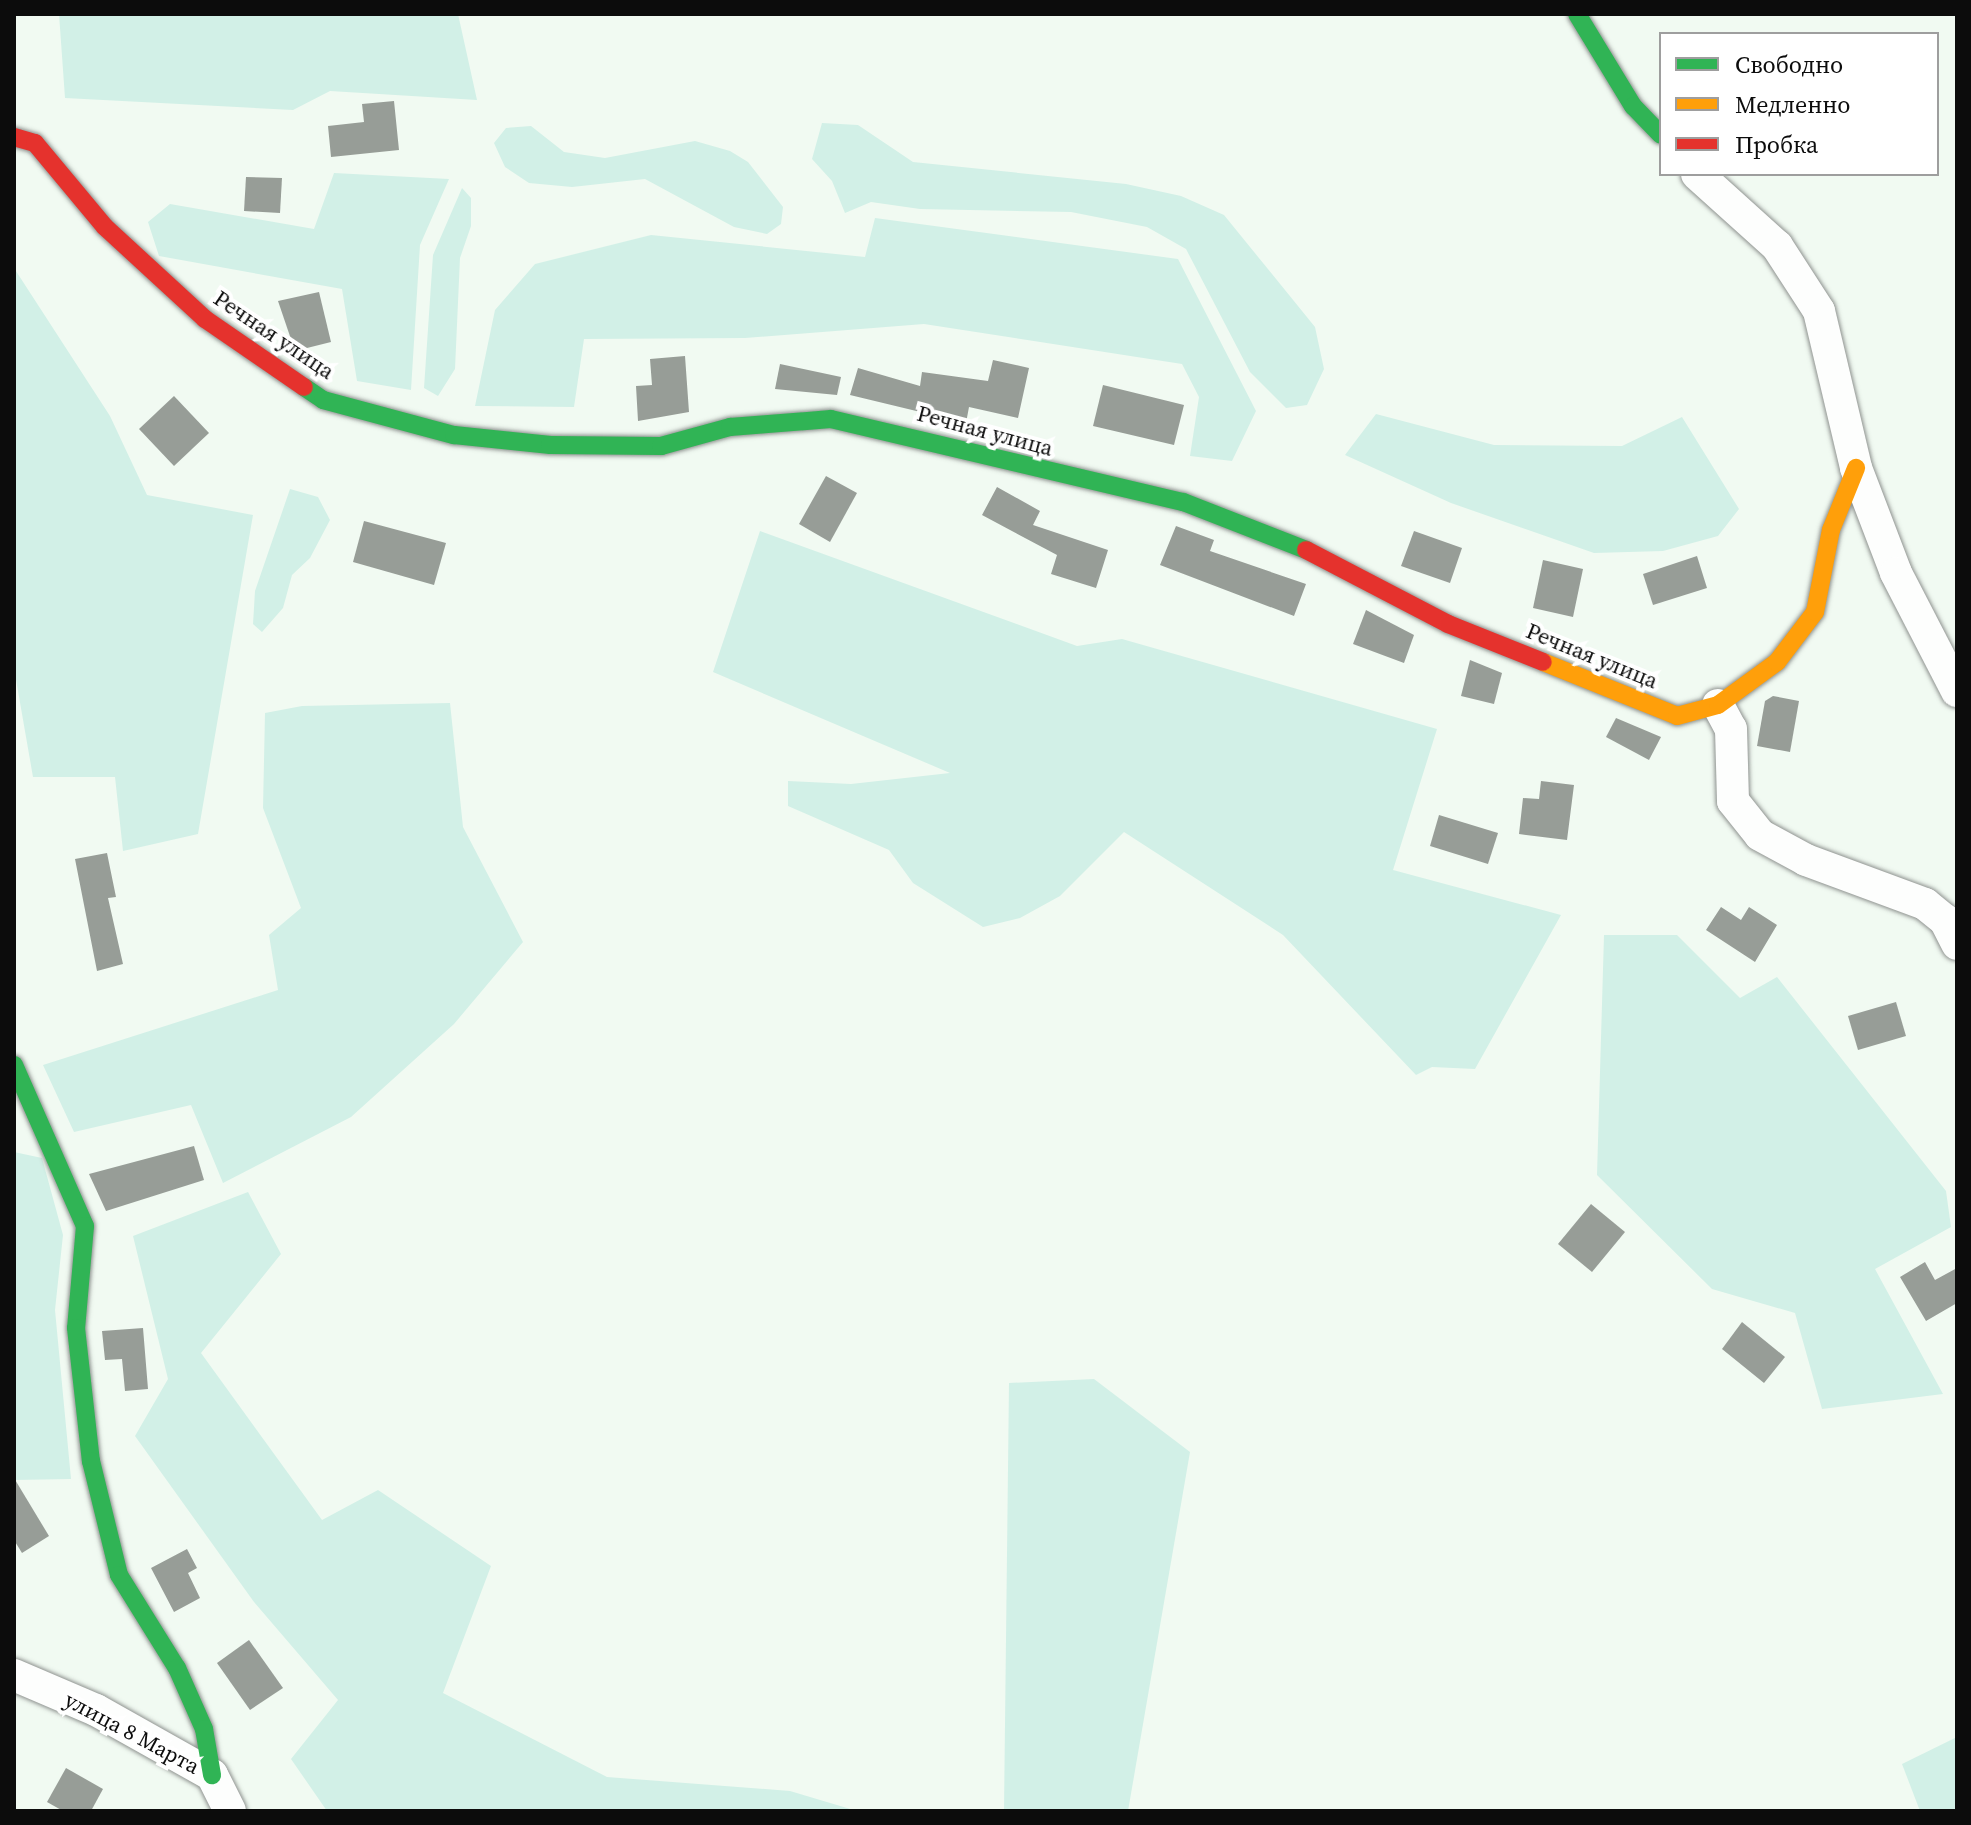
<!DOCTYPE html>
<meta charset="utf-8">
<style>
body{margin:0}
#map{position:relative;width:1971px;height:1825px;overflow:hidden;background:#f1faf2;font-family:"Source Serif 4",serif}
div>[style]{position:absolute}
.green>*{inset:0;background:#d2f0e7}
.building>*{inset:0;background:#979d97}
.roads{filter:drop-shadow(0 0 2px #8f9390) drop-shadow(0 0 2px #8f9390)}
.street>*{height:32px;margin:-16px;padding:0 16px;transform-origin:16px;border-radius:16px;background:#fdfefd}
.fast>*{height:18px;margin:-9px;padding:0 9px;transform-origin:9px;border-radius:9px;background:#30b455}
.slow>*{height:18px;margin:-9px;padding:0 9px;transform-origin:9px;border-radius:9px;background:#ff9f0a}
.jam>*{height:18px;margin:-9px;padding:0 9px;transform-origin:9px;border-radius:9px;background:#e5322d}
span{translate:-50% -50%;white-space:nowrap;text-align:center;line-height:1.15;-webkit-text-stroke:8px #fff;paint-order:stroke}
.street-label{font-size:22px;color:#0c0c0c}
.frame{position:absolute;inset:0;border:16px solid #0c0c0c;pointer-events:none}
.legend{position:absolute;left:1659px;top:32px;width:280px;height:144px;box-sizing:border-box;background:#fff;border:2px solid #9e9e9e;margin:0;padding:10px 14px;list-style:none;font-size:24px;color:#0c0c0c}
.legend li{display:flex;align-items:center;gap:16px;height:40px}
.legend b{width:40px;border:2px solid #9e9e9e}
</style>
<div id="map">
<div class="green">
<i style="clip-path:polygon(59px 14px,458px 14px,477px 100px,330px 91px,293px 110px,65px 98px)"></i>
<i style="clip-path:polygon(822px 123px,858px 125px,913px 162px,1126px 184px,1181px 196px,1224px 215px,1315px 327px,1324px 369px,1307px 405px,1286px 408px,1250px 372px,1186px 249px,1147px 227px,1071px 212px,920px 209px,871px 202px,845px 213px,832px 181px,812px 159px)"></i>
<i style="clip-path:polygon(531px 126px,564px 152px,605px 158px,695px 141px,730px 151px,748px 162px,783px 207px,781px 224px,767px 234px,734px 227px,645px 179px,572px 187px,529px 183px,505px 167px,494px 143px,506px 128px)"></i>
<i style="clip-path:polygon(334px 173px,449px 179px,420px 245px,411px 390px,357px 381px,342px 289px,159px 256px,148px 222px,170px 204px,314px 229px)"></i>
<i style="clip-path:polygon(462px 188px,471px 198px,471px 226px,460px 258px,455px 369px,438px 396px,424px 388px,433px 255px)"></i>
<i style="clip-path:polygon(875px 218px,1178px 259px,1256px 411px,1232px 461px,1190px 456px,1199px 397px,1182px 364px,924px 324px,745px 338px,584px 339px,574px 407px,475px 406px,495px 310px,535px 264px,651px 235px,865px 257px)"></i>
<i style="clip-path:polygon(14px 268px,110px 416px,147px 495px,253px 515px,198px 834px,123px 851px,115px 777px,33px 777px,14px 668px)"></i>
<i style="clip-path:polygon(1376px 414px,1494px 445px,1622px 446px,1682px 417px,1739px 509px,1718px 536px,1663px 551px,1594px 553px,1451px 503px,1345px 455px)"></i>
<i style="clip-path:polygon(290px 489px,318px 497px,330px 520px,310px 558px,292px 575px,283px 608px,262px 632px,253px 624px,255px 591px)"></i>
<i style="clip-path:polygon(760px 531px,1077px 646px,1122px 639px,1437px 729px,1393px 870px,1561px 915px,1475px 1069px,1432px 1067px,1416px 1075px,1283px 935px,1124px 832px,1060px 896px,1020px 918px,983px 927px,913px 883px,889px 850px,788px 806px,788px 781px,851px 784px,950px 773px,713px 672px)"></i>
<i style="clip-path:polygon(450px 703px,463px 827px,523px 942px,454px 1024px,351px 1117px,223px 1183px,191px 1105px,74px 1132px,43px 1065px,278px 990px,269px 935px,301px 908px,263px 808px,265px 713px,302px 706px)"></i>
<i style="clip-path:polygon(1604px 935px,1677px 935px,1740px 998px,1777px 977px,1946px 1191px,1951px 1227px,1875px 1269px,1943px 1394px,1822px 1409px,1795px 1313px,1712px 1289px,1597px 1175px)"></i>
<i style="clip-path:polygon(14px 1152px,42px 1158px,63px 1235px,55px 1310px,71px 1479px,14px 1480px)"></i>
<i style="clip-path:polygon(248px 1192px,281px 1254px,201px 1353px,322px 1520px,378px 1490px,491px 1566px,443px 1693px,607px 1777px,790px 1791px,857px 1811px,327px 1811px,291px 1759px,338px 1700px,254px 1602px,135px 1436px,168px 1379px,133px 1236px)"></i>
<i style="clip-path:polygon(1094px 1379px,1190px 1452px,1128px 1811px,1004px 1811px,1009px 1383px)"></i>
<i style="clip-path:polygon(1957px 1737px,1957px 1811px,1920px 1811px,1902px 1764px)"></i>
</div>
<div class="building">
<i style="clip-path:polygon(394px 101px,399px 150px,331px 157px,328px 126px,364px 122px,362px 104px)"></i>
<i style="clip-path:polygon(246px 177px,282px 178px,280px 213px,244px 211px)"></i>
<i style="clip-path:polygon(319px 292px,331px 342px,295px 351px,278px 301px)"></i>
<i style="clip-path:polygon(685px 356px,689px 412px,638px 421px,636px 386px,652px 385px,650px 359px)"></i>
<i style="clip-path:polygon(993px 360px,1029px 368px,1018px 418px,969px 407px,966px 423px,850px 395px,858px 368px,920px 386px,922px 372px,988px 381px)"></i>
<i style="clip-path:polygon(780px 364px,841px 377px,837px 395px,775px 389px)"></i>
<i style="clip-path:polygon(1103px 385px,1184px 405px,1174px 445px,1093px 426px)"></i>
<i style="clip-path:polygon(174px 396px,209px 433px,174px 466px,139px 429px)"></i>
<i style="clip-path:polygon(826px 476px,857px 493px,830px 542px,799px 524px)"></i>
<i style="clip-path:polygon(997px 487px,1040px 511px,1033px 525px,1108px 550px,1096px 588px,1051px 574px,1057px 555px,982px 515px)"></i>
<i style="clip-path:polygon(364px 521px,446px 543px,434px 585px,353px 562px)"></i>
<i style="clip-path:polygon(1176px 526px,1214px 540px,1210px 551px,1306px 584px,1294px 616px,1160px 565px)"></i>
<i style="clip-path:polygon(1414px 531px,1462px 548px,1450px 583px,1401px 566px)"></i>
<i style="clip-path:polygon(1697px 556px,1707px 588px,1653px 605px,1643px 574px)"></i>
<i style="clip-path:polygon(1543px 560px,1583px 569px,1573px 617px,1533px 608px)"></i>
<i style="clip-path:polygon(1366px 610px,1414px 635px,1404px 663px,1353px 644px)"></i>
<i style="clip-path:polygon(1470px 660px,1502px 673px,1494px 704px,1461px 696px)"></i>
<i style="clip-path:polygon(1773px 696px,1799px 701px,1790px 752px,1757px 746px,1765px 701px)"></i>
<i style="clip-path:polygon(1616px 718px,1661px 737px,1649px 760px,1606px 737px)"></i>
<i style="clip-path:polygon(1541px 781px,1574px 785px,1567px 840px,1519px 834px,1523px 798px,1539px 799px)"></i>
<i style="clip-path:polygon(1439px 815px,1498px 833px,1488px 864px,1430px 846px)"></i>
<i style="clip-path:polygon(107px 853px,116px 897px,108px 898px,123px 964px,97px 971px,75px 859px)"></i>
<i style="clip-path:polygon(1721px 907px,1741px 920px,1749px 907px,1777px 925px,1755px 962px,1706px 930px)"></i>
<i style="clip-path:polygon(1896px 1002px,1906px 1036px,1858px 1050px,1848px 1016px)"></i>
<i style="clip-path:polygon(194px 1146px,204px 1180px,106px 1211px,89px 1174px)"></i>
<i style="clip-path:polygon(1591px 1204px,1625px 1232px,1592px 1272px,1558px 1244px)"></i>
<i style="clip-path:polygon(1925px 1262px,1935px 1280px,1957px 1268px,1957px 1303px,1926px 1321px,1900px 1277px)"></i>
<i style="clip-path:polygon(1742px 1322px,1785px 1357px,1764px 1383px,1722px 1349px)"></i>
<i style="clip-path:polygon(143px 1328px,148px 1389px,125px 1391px,122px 1359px,105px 1360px,102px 1331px)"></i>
<i style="clip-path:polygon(14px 1478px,49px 1536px,22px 1553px,14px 1540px)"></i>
<i style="clip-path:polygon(187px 1549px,197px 1568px,188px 1573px,200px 1598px,174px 1612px,151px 1568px)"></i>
<i style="clip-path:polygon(249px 1640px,283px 1688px,250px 1710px,217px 1663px)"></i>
<i style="clip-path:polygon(66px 1768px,103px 1789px,91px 1811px,63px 1811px,47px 1802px)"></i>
</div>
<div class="roads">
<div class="street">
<i style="left:1697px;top:174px;width:108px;rotate:42deg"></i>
<i style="left:1777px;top:246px;width:77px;rotate:57.1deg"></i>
<i style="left:1819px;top:311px;width:161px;rotate:76.7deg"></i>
<i style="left:1856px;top:468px;width:112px;rotate:69.1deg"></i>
<i style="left:1896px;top:573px;width:133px;rotate:62.7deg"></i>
<i style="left:1718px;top:705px;width:27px;rotate:62deg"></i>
<i style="left:1731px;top:729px;width:72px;rotate:88.4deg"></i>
<i style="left:1733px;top:801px;width:43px;rotate:51.5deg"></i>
<i style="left:1760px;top:835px;width:52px;rotate:28.5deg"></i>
<i style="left:1806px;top:860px;width:127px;rotate:20.3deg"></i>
<i style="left:1925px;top:904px;width:26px;rotate:39deg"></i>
<i style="left:1945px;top:920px;width:27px;rotate:63deg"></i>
<i style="left:14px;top:1675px;width:89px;rotate:23.1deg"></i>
<i style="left:96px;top:1710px;width:133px;rotate:29.3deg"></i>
<i style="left:212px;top:1775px;width:40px;rotate:63.4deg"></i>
</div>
<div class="fast">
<i style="left:1577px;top:14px;width:108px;rotate:58.7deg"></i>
<i style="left:1633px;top:106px;width:40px;rotate:46deg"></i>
<i style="left:304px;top:387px;width:23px;rotate:34deg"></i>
<i style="left:323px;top:400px;width:136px;rotate:15deg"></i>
<i style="left:454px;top:435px;width:97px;rotate:5.9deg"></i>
<i style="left:550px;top:445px;width:111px;rotate:0.5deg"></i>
<i style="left:661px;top:446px;width:72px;rotate:-15.4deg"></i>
<i style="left:730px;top:427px;width:101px;rotate:-4.5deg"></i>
<i style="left:831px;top:419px;width:362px;rotate:13.3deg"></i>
<i style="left:1183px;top:502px;width:132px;rotate:21.3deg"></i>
<i style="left:14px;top:1065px;width:176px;rotate:66.2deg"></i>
<i style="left:85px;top:1226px;width:102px;rotate:95deg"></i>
<i style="left:76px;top:1328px;width:134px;rotate:83.6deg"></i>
<i style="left:91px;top:1461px;width:117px;rotate:76.2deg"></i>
<i style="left:119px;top:1575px;width:110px;rotate:58.1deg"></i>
<i style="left:177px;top:1668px;width:67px;rotate:66.1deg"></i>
<i style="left:204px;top:1729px;width:47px;rotate:80.1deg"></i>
</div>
<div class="slow">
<i style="left:1543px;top:662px;width:144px;rotate:21.9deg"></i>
<i style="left:1677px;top:716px;width:42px;rotate:-15deg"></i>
<i style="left:1718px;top:705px;width:73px;rotate:-36.1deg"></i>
<i style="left:1777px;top:662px;width:63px;rotate:-52.8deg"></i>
<i style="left:1815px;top:612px;width:84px;rotate:-79deg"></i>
<i style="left:1831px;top:530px;width:67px;rotate:-68deg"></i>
</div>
<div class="jam">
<i style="left:14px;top:137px;width:22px;rotate:16deg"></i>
<i style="left:35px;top:143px;width:109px;rotate:50.2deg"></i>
<i style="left:105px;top:227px;width:136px;rotate:42.6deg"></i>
<i style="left:205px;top:319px;width:120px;rotate:34.5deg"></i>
<i style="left:1306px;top:550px;width:160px;rotate:27.5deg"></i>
<i style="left:1448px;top:624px;width:102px;rotate:21.8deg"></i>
</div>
</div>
<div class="street-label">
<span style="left:274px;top:335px;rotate:34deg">Речная улица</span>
<span style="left:985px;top:431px;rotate:15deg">Речная улица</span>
<span style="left:1592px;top:656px;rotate:22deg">Речная улица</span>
<span style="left:132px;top:1733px;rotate:28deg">улица 8 Марта</span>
</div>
<div class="frame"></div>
<ul class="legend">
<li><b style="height:10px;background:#30b455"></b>Свободно</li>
<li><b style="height:10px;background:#ff9f0a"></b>Медленно</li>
<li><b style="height:10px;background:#e5322d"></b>Пробка</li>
</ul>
</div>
